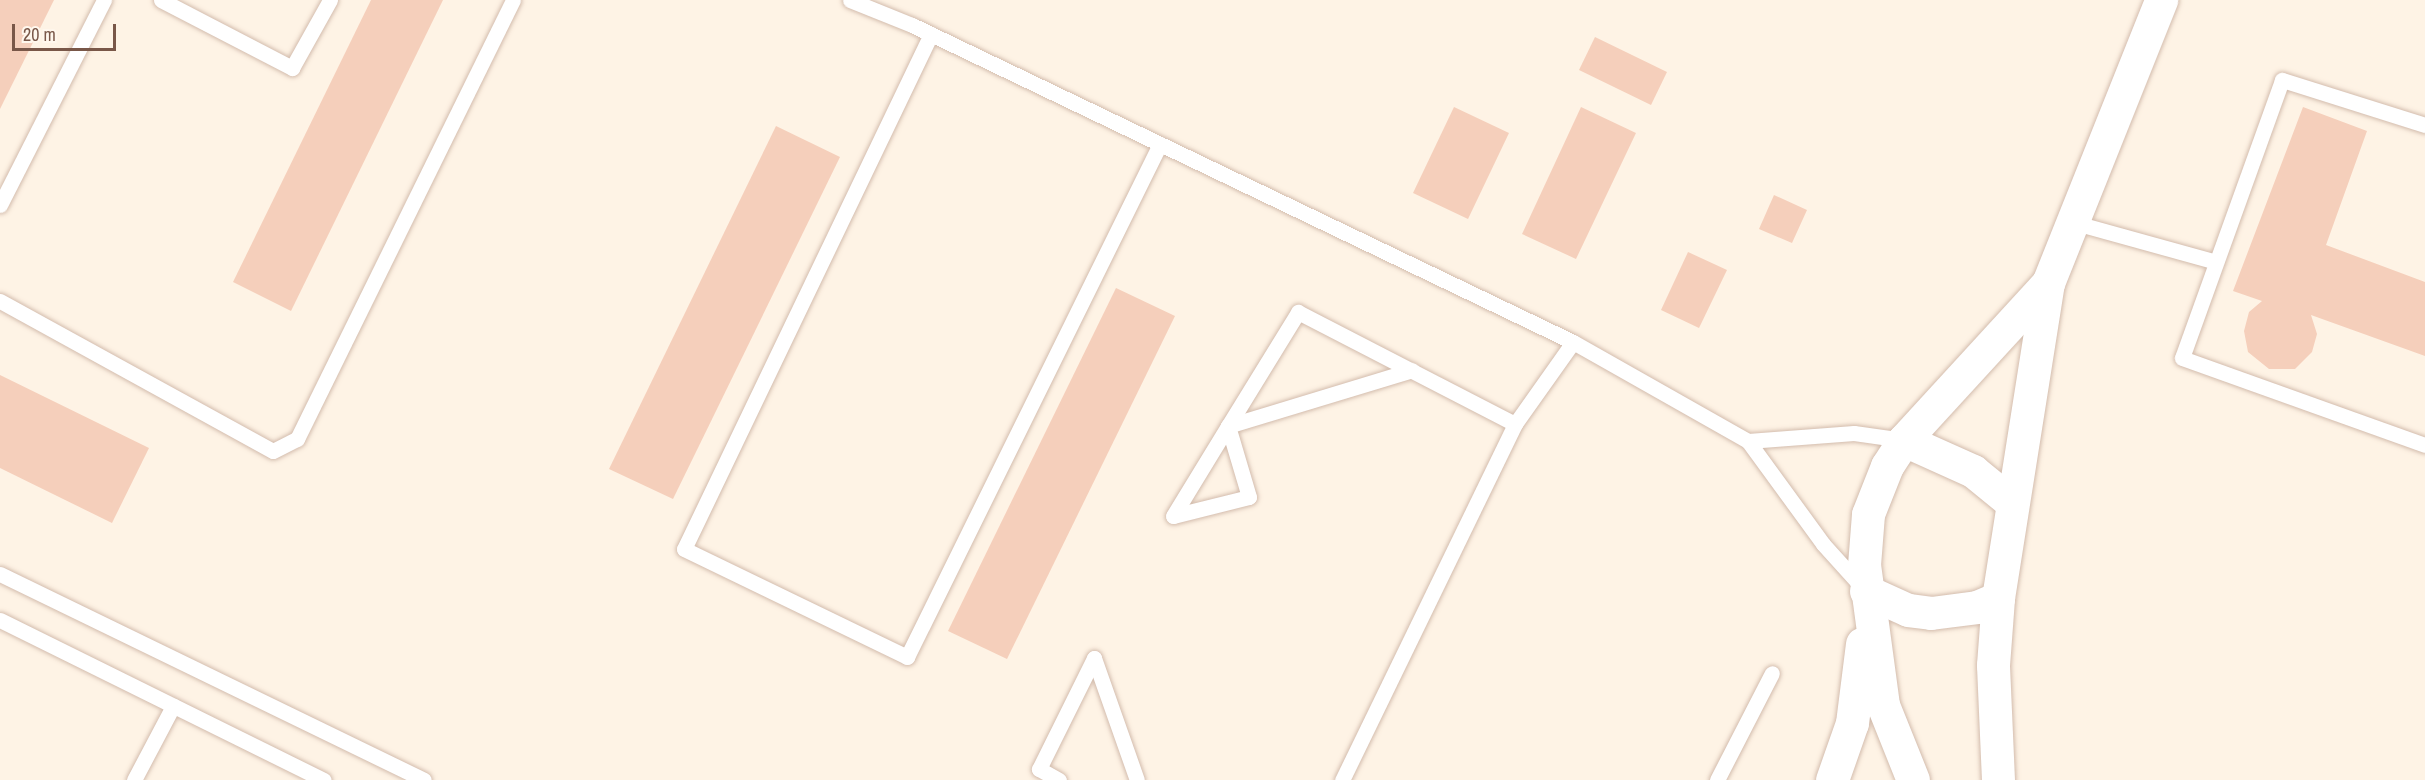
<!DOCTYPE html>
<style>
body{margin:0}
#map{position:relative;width:2425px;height:780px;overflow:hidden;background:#fef3e5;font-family:"Archivo Narrow",sans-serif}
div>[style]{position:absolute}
.building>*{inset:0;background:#f5cfbb}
.roads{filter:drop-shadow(0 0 2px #d3bcad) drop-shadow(0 0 2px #d3bcad)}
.service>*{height:15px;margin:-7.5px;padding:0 7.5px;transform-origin:7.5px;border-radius:7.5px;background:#fff}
.secondary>*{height:33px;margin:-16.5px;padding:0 16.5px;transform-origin:16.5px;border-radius:16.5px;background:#fff}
span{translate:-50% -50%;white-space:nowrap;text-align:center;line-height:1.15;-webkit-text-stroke:5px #fff7ed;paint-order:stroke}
.scale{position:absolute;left:12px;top:24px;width:104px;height:27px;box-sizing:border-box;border:3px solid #795748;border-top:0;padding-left:8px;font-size:18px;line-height:21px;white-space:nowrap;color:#795748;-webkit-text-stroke:4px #fff7ed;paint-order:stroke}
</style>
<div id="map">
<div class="building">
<i style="clip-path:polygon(0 0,54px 0,0 109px)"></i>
<i style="clip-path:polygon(371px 0,443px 0,291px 311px,233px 282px)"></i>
<i style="clip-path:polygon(1595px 37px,1667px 72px,1651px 105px,1579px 70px)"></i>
<i style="clip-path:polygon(1454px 107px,1509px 133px,1468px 219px,1413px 193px)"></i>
<i style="clip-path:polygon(1581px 107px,1636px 133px,1576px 259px,1522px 234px)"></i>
<i style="clip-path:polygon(2303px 107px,2367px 131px,2326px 245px,2425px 282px,2425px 356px,2311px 315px,2317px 334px,2312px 352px,2295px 369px,2269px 369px,2248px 352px,2244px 331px,2249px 312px,2262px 301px,2233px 291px)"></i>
<i style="clip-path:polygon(776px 126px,840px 157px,673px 499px,609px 469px)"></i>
<i style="clip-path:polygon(1774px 195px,1807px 210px,1792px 243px,1759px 229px)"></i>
<i style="clip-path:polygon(1688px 252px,1727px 270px,1699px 328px,1661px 310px)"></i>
<i style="clip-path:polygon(1116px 288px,1175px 316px,1007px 659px,948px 631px)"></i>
<i style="clip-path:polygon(0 375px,149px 448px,112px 523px,0 468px)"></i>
</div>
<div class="roads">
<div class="service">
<i style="left:161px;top:0;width:148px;rotate:27.4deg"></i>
<i style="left:292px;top:68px;width:78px;rotate:-60.8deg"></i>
<i style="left:850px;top:0;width:67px;rotate:22deg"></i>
<i style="left:912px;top:25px;width:733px;rotate:25.62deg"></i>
<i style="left:1573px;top:342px;width:201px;rotate:29.5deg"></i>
<i style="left:1748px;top:441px;width:127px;rotate:53.9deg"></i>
<i style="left:1823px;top:544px;width:57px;rotate:47.9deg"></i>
<i style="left:931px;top:34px;width:571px;rotate:115.62deg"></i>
<i style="left:684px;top:549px;width:248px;rotate:25.8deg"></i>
<i style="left:907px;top:657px;width:572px;rotate:-63.75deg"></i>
<i style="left:2425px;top:125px;width:150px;rotate:-162.5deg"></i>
<i style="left:2282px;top:80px;width:295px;rotate:109.8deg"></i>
<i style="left:2182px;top:358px;width:258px;rotate:19.7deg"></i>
<i style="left:0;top:205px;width:230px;rotate:-63.1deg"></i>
<i style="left:2072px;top:222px;width:149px;rotate:15.5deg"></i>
<i style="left:0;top:301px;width:311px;rotate:28.8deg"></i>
<i style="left:273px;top:451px;width:27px;rotate:-27deg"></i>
<i style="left:297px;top:439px;width:489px;rotate:-63.8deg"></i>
<i style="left:1515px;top:424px;width:100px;rotate:-54.7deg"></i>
<i style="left:1228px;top:426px;width:74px;rotate:73.5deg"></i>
<i style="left:1249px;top:497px;width:78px;rotate:166deg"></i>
<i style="left:1173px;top:516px;width:105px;rotate:-58.6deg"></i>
<i style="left:1228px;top:426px;width:134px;rotate:-58.4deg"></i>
<i style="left:1298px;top:312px;width:244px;rotate:27.3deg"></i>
<i style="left:1515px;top:424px;width:396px;rotate:115.9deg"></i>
<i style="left:1228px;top:426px;width:192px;rotate:-16.9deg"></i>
<i style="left:1748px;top:441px;width:106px;rotate:-4.3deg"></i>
<i style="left:1854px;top:433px;width:50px;rotate:8deg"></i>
<i style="left:0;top:574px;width:471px;rotate:25.9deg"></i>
<i style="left:0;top:620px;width:361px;rotate:26.3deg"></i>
<i style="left:134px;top:780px;width:84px;rotate:-62.2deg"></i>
<i style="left:1059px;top:780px;width:23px;rotate:-151deg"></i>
<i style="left:1039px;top:769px;width:124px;rotate:-63.6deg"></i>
<i style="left:1094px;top:658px;width:129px;rotate:70.6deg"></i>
<i style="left:1717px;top:780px;width:120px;rotate:-62.8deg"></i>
</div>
<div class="secondary">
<i style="left:1904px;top:440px;width:76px;rotate:24.2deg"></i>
<i style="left:1973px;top:471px;width:49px;rotate:39.2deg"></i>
<i style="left:1866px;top:591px;width:46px;rotate:24.3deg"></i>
<i style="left:1908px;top:610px;width:23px;rotate:7deg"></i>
<i style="left:1931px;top:613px;width:46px;rotate:-7.4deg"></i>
<i style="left:1977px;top:607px;width:23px;rotate:-23deg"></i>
<i style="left:1832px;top:780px;width:60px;rotate:-70.7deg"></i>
<i style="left:1852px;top:723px;width:80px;rotate:-82.8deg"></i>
<i style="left:1913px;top:780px;width:81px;rotate:-111.8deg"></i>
<i style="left:1883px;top:705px;width:141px;rotate:-97.7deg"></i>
<i style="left:1864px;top:565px;width:51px;rotate:-85.5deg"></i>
<i style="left:1868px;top:514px;width:52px;rotate:-68.4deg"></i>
<i style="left:1887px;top:466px;width:31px;rotate:-57deg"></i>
<i style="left:1904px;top:440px;width:213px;rotate:-47.5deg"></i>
<i style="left:1998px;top:780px;width:115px;rotate:-92.5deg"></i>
<i style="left:1993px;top:665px;width:67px;rotate:-85.7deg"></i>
<i style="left:1998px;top:598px;width:319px;rotate:-81deg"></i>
<i style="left:2048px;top:283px;width:305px;rotate:-68.2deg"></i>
</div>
</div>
<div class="scale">20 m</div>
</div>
